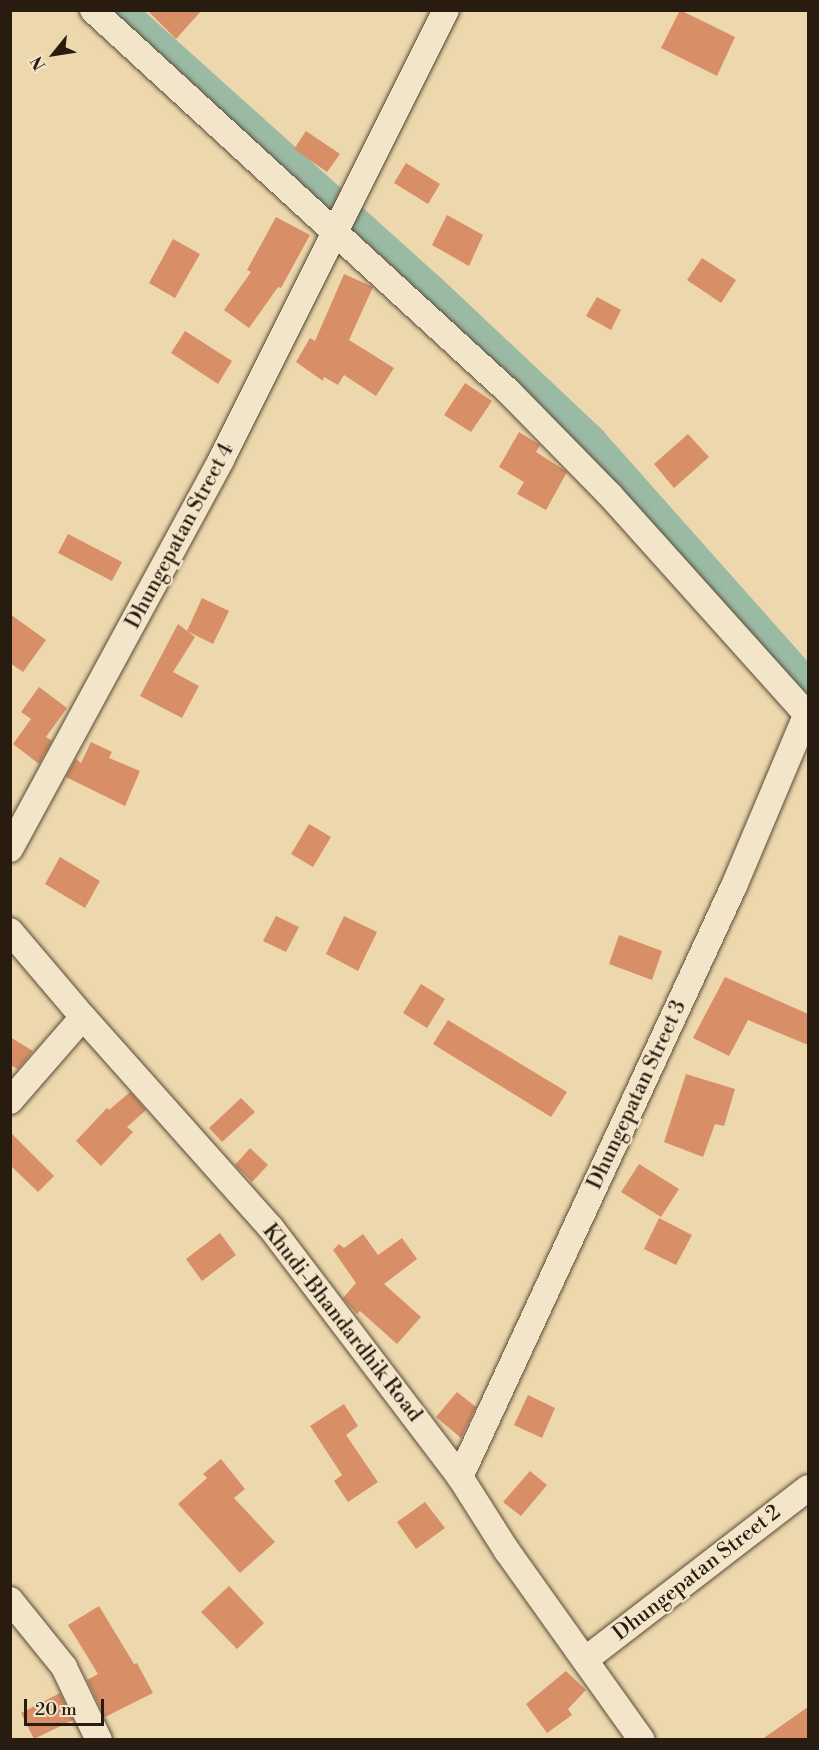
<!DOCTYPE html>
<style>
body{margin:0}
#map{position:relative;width:819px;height:1750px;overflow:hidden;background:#edd7ac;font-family:"Libre Bodoni",serif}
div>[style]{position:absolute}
.canal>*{height:27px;margin:-13.5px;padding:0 13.5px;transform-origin:13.5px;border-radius:13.5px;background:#9abaa4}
.building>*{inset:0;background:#d88f68}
.roads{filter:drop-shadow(0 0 2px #594b38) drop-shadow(0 0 2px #594b38)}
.minor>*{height:26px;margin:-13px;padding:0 13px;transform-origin:13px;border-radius:13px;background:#f3e5c9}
span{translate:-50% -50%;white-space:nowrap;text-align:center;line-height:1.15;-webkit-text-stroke:4.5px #f3e5c9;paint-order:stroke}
.street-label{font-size:21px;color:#281c11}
.frame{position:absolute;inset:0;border:12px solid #281c11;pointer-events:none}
.north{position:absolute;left:24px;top:24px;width:60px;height:60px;-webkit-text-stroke:4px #f3e5c9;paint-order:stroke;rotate:240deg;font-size:16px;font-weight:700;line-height:24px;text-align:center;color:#281c11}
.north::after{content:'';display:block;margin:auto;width:21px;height:27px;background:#281c11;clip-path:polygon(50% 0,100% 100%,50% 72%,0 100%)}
.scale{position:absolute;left:24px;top:1699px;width:80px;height:27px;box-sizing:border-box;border:3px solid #281c11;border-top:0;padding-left:8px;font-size:18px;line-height:21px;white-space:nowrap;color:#281c11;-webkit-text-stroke:4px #f3e5c9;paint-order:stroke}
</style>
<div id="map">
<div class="canal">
<i style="left:123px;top:10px;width:416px;rotate:42deg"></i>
<i style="left:432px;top:288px;width:220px;rotate:43.3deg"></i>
<i style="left:592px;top:439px;width:325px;rotate:48.4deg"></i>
</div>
<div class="building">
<i style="clip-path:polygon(147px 10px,202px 10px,176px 39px)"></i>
<i style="clip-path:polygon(680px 10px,735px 37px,717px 76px,661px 48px)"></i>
<i style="clip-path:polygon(306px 131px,340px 154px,327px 172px,294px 149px)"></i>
<i style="clip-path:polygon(406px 163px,440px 184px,428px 204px,394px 183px)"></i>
<i style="clip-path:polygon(447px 215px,483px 235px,469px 266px,432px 245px)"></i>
<i style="clip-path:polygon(276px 217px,310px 235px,281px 288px,278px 287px,249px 328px,224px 310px,251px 272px,247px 270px)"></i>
<i style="clip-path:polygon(173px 239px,200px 254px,175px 298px,149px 283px)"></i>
<i style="clip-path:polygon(702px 258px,736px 280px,721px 303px,687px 280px)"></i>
<i style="clip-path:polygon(344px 274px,373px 287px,349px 340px,394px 368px,376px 396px,344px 375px,338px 385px,324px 377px,323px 381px,296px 362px,310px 338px,315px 341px)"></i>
<i style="clip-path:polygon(597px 297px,621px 310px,611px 330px,586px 316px)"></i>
<i style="clip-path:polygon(185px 331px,232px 361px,218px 384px,171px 353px)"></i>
<i style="clip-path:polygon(465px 383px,492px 401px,471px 432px,444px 415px)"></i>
<i style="clip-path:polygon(519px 432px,540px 445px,536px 452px,567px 472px,546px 510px,517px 494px,524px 482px,499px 467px)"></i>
<i style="clip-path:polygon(688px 434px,709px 457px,674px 488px,654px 464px)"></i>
<i style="clip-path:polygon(68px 534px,122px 562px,112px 581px,58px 553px)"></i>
<i style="clip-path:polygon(202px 598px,229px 611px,213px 644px,187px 631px)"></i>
<i style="clip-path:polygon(10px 614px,46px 640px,23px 672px,10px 663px)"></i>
<i style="clip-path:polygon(178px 624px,195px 637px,173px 672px,199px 686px,182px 718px,140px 696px)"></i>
<i style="clip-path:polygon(39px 687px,67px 708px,46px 737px,52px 741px,39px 764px,13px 744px,31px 719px,21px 712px)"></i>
<i style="clip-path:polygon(91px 742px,112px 752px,109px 758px,140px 771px,125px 806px,66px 777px,76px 759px,81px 763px)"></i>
<i style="clip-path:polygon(309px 824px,331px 837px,313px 867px,291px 854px)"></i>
<i style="clip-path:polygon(60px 857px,100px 881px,85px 908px,45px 884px)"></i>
<i style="clip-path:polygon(276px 916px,299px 927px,286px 952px,263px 941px)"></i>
<i style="clip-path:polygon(344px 916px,377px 932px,358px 971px,326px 954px)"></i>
<i style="clip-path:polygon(619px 935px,662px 951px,652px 980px,609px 964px)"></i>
<i style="clip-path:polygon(725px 977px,808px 1014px,808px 1045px,748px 1020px,729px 1056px,693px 1038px)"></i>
<i style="clip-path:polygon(421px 984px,445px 999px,427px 1028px,403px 1013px)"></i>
<i style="clip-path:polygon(448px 1020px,567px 1092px,551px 1117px,433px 1044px)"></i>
<i style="clip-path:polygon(10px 1037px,33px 1051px,18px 1069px,10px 1065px)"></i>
<i style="clip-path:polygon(686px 1074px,735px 1089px,724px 1126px,715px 1124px,703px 1157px,664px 1142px)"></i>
<i style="clip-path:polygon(130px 1092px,146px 1110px,127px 1127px,133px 1132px,101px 1166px,76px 1141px,107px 1108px,109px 1110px)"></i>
<i style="clip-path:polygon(241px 1098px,255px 1112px,222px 1142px,209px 1128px)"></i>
<i style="clip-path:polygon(10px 1132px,54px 1176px,38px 1192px,10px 1165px)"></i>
<i style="clip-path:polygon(250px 1148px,268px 1165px,252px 1182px,235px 1165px)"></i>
<i style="clip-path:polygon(639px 1164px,679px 1189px,661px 1217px,621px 1192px)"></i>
<i style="clip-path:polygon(659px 1218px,692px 1235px,676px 1265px,644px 1249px)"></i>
<i style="clip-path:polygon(220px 1233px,236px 1255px,202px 1281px,186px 1259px)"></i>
<i style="clip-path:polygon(363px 1234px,378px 1255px,402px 1238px,417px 1259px,384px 1284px,421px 1317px,397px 1344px,360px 1311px,357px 1314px,343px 1298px,356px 1283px,333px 1250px,339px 1244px,344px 1248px)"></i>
<i style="clip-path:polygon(457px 1392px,476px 1407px,461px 1438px,436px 1417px)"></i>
<i style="clip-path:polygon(528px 1395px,555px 1408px,542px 1438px,514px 1425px)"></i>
<i style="clip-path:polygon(344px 1404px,358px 1426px,346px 1435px,378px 1482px,348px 1502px,334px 1481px,342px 1475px,310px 1426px)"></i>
<i style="clip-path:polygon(221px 1459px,245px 1489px,234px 1498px,275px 1542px,240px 1573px,178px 1504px,207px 1478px,203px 1474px)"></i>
<i style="clip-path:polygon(530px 1471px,547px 1485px,521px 1516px,503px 1502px)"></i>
<i style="clip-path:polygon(425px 1502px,445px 1528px,416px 1549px,397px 1522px)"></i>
<i style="clip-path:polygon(229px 1586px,264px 1623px,237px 1649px,201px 1612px)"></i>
<i style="clip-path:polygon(99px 1606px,134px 1664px,137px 1663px,153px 1693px,105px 1717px,87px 1680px,98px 1674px,68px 1625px)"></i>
<i style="clip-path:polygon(566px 1671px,586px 1690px,568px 1709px,572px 1715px,547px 1733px,526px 1704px)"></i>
<i style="clip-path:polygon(60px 1693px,73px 1720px,34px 1739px,21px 1713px)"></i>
<i style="clip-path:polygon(808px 1707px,808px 1740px,761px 1740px)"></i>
</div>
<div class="roads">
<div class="minor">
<i style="left:93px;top:10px;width:565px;rotate:42.56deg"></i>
<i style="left:509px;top:392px;width:144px;rotate:45.6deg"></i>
<i style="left:610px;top:495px;width:297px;rotate:48.1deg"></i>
<i style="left:10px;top:849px;width:443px;rotate:-61.5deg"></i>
<i style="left:221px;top:460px;width:503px;rotate:-63.43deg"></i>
<i style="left:10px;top:931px;width:113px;rotate:49.7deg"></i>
<i style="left:83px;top:1017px;width:283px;rotate:48.3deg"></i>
<i style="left:271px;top:1228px;width:313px;rotate:52.8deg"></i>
<i style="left:460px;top:1477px;width:88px;rotate:57.6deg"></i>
<i style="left:507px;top:1551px;width:232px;rotate:54.5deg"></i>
<i style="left:10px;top:1101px;width:111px;rotate:-49deg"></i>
<i style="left:460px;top:1477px;width:651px;rotate:-65.13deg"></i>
<i style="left:734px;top:886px;width:190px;rotate:-67.1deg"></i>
<i style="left:10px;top:1600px;width:86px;rotate:51.1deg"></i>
<i style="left:64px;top:1667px;width:81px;rotate:64.4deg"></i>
<i style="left:586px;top:1659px;width:280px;rotate:-37.6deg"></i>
</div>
</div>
<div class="street-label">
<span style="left:180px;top:536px;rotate:-62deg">Dhungepatan Street 4</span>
<span style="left:637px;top:1095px;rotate:-65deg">Dhungepatan Street 3</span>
<span style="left:342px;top:1323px;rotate:52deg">Khudi-Bhandardhik Road</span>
<span style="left:697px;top:1573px;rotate:-38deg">Dhungepatan Street 2</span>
</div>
<div class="frame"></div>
<div class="north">N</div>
<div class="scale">20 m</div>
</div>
